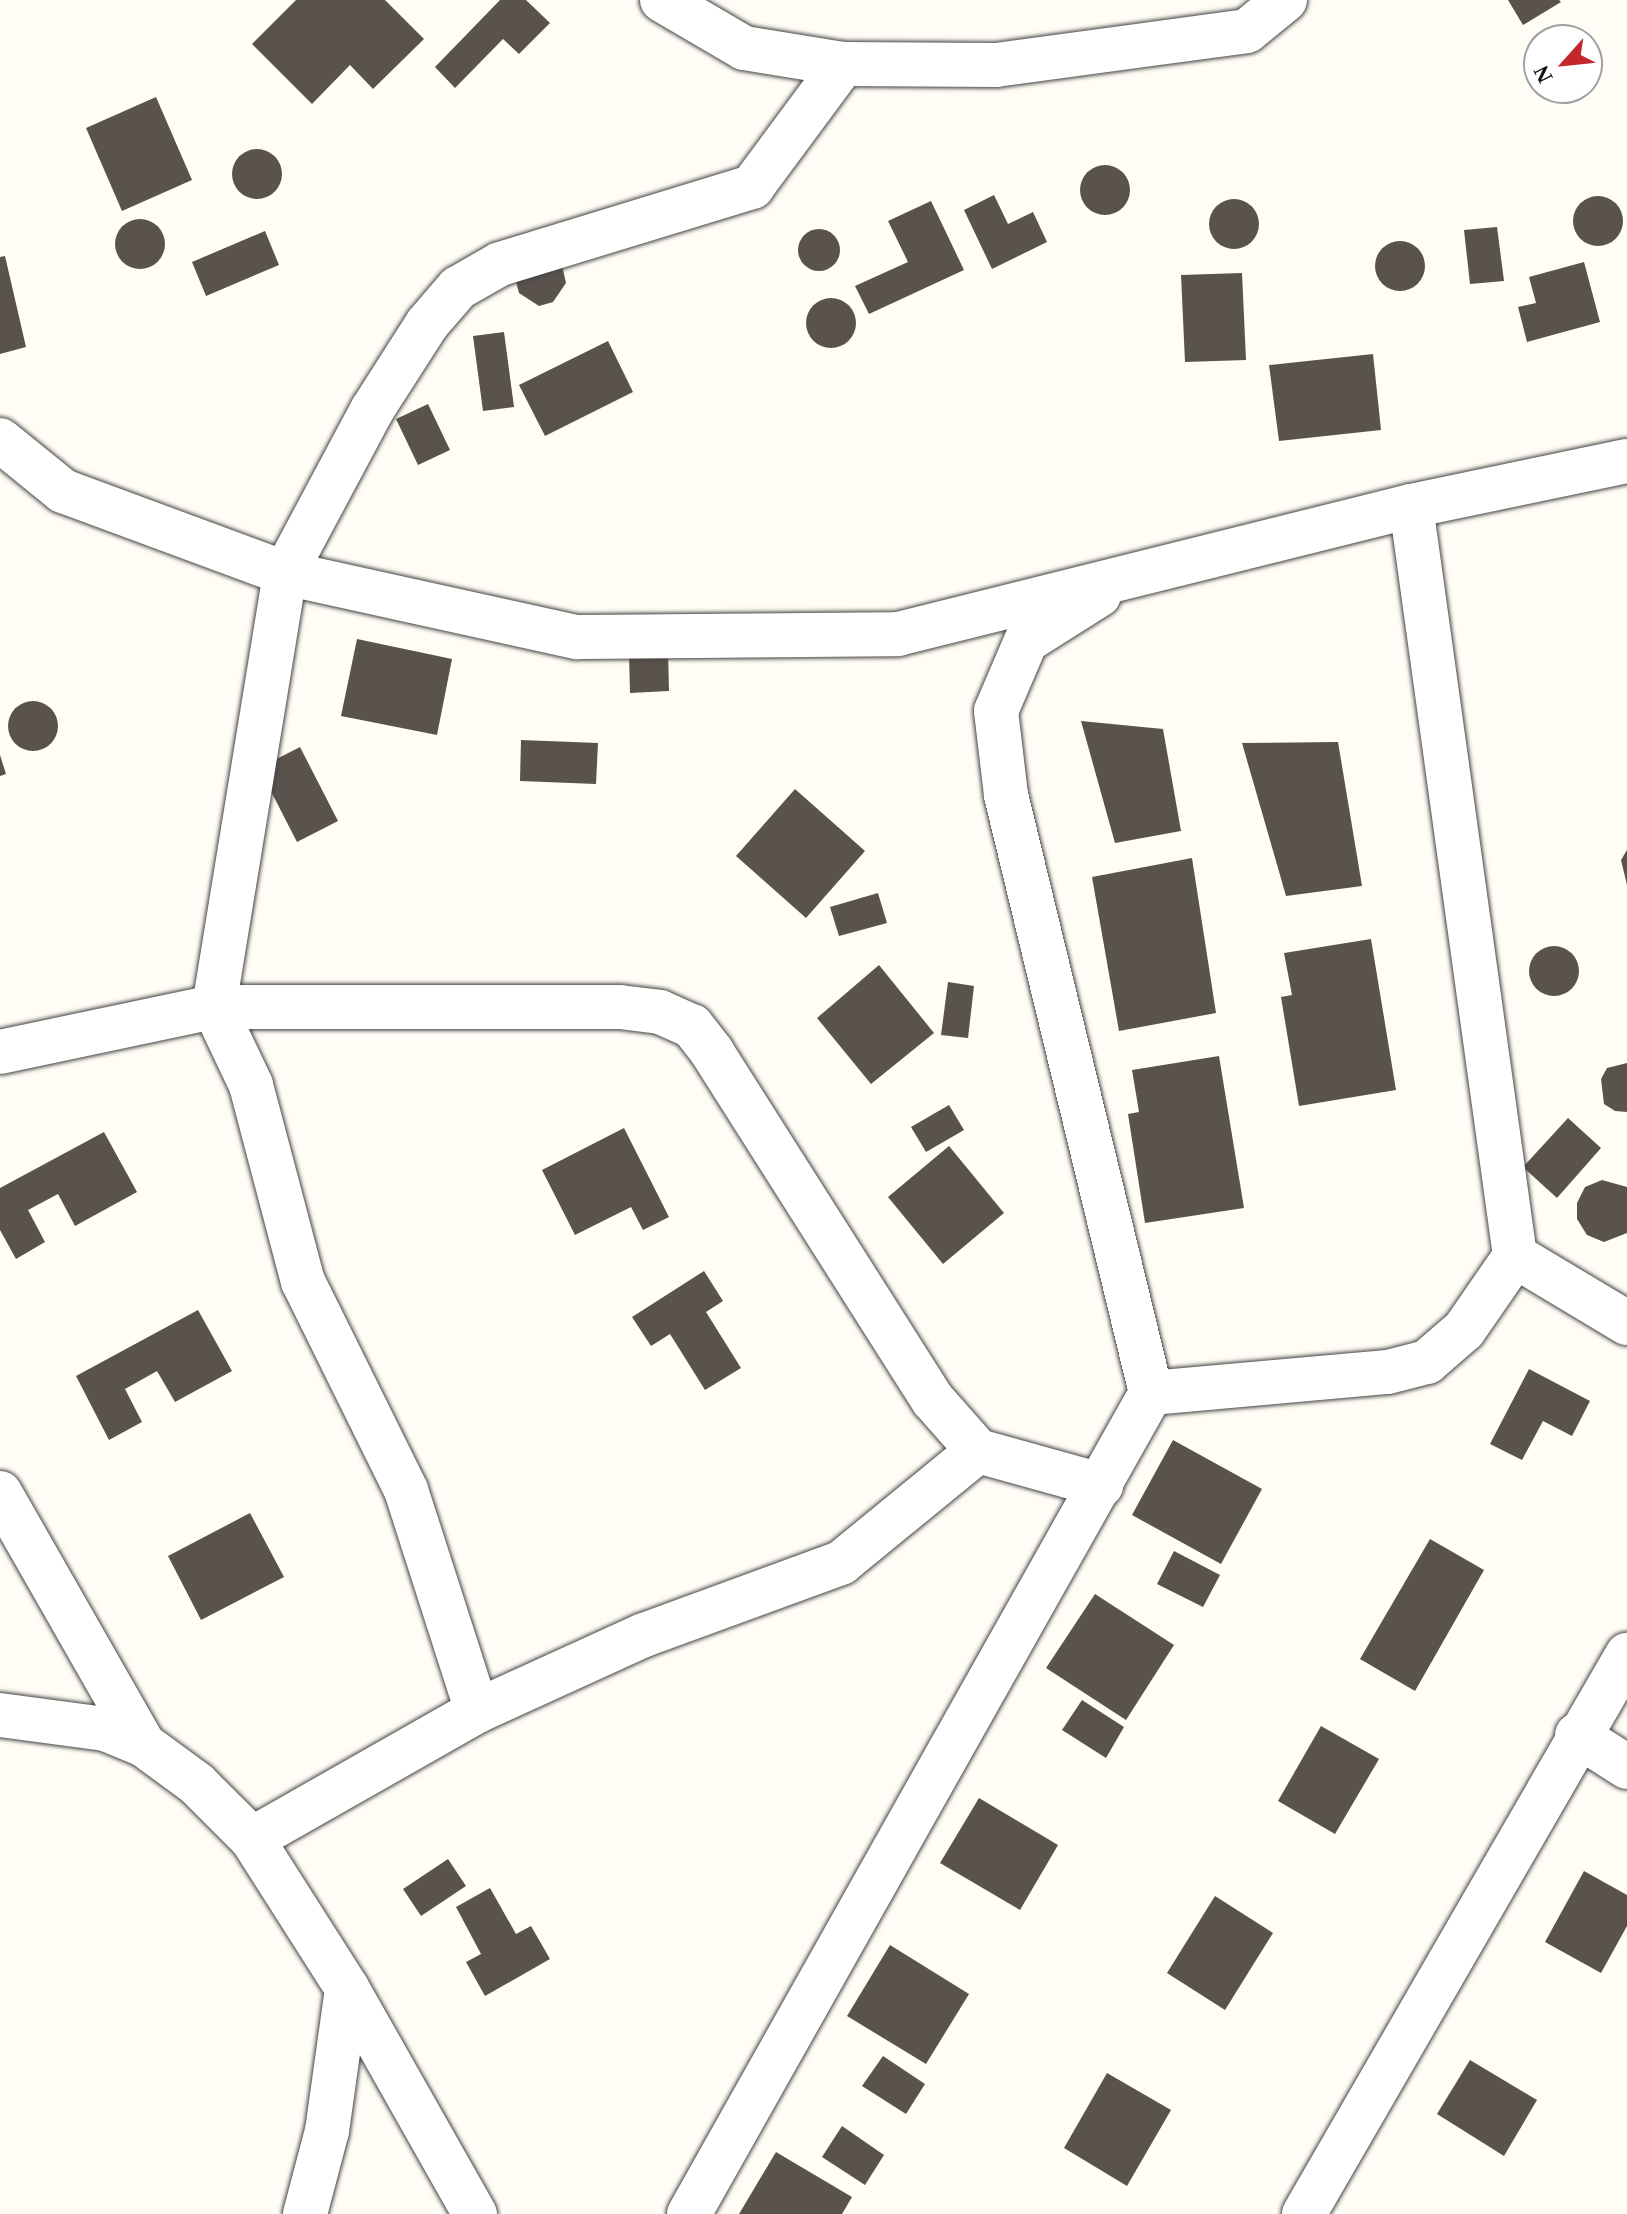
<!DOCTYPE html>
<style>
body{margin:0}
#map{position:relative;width:1627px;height:2214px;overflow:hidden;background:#fffdf5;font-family:Georgia,serif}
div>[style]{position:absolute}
.building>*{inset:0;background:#5a524d}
.round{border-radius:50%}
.roads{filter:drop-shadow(0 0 2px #444) drop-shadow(0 0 2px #444)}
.minor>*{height:44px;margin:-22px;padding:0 22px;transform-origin:22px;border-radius:22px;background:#fff}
span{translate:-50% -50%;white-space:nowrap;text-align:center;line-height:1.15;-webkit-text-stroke:8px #fff;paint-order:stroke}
.north{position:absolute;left:1523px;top:24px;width:80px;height:80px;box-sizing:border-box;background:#fff;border:2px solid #a0a0a0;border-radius:50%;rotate:243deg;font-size:22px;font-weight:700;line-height:32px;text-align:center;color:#111}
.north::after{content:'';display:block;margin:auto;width:28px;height:36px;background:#c4262e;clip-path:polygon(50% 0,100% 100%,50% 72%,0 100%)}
</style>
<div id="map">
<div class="building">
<i style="clip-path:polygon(296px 0,385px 0,424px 39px,373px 89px,350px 65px,312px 104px,252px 44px)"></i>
<i style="clip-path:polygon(500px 0,526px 0,550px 23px,519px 54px,503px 39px,455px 88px,435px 67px)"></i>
<i style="clip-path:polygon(1508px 0,1559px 0,1561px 2px,1523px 25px)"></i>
<i style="clip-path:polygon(156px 97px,192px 180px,122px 211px,86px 128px)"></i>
<i class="round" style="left:232px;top:149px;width:50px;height:50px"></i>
<i class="round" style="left:1080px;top:165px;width:50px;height:50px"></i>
<i style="clip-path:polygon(994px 195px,1008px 224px,1033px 212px,1047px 242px,992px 269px,964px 210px)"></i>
<i class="round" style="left:1573px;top:196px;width:50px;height:50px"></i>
<i class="round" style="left:1209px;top:199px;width:50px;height:50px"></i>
<i style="clip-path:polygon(931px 201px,964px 270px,869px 314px,855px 286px,908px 262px,888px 221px)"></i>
<i class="round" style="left:115px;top:219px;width:50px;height:50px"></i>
<i style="clip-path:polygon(1497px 227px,1504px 281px,1470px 284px,1464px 230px)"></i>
<i class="round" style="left:798px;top:229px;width:42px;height:42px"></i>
<i style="clip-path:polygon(265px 231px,279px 265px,206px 296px,192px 262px)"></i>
<i class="round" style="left:1375px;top:241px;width:50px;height:50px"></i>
<i style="clip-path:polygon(5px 256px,26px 347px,0 354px,0 257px)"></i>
<i style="clip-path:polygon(1584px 262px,1600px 322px,1527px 342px,1518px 307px,1536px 303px,1529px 277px)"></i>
<i style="clip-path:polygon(562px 265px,566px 283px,553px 302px,539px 306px,519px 293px,515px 278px)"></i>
<i style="clip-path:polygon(1242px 273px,1246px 360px,1185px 362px,1181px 275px)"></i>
<i class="round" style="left:806px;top:298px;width:50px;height:50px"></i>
<i style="clip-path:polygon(504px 332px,514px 407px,483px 411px,473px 336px)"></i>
<i style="clip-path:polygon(608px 341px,633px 392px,545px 436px,519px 385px)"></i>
<i style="clip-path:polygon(1373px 354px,1381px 430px,1279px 441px,1269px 365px)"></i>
<i style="clip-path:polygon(428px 404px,450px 450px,418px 465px,396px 419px)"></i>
<i style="clip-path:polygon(357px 639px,452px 659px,437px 735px,341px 716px)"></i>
<i style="clip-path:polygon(668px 651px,669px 691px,630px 693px,629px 653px)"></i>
<i class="round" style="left:8px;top:701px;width:50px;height:50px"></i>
<i style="clip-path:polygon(1081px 721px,1163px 729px,1181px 831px,1115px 843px)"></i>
<i style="clip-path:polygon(521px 740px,598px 743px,596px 784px,520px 781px)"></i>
<i style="clip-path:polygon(1338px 742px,1362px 886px,1286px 896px,1242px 743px)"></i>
<i style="clip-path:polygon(300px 747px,338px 821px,297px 842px,259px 768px)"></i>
<i style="clip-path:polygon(0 755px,6px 774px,0 776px)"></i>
<i style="clip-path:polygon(795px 789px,865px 851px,806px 918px,736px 856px)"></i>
<i style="clip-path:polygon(1627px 850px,1627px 885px,1621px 860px)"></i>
<i style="clip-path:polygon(1192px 858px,1216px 1013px,1119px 1031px,1092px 877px)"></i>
<i style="clip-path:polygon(878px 893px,887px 923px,839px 936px,830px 907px)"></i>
<i style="clip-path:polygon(1371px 939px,1396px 1090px,1299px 1106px,1281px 997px,1292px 995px,1284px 953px)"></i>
<i class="round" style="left:1529px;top:946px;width:50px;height:50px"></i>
<i style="clip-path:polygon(879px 965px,934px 1033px,871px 1084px,817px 1018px)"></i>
<i style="clip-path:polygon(948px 982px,974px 986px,968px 1038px,941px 1035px)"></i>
<i style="clip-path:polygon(1219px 1056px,1244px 1208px,1145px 1223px,1128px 1114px,1139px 1112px,1132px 1070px)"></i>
<i style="clip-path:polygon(1627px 1063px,1627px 1112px,1615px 1111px,1604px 1104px,1601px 1079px,1607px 1068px)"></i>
<i style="clip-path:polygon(949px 1105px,964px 1130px,926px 1152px,911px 1127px)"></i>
<i style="clip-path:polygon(1568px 1118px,1601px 1148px,1557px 1198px,1523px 1167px)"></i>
<i style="clip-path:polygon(624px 1128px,669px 1217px,643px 1230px,631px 1207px,575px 1235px,542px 1170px)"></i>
<i style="clip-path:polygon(104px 1132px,137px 1192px,75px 1226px,58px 1194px,28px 1210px,45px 1242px,16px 1259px,0 1230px,0 1188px)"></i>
<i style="clip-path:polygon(949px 1146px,1004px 1213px,943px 1264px,888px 1197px)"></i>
<i style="clip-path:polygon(1602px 1180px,1627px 1187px,1627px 1233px,1604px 1242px,1587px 1235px,1577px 1219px,1577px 1203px,1585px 1187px)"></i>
<i style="clip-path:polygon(704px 1271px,723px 1301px,706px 1312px,741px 1368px,705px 1390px,670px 1334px,651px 1346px,632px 1317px)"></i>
<i style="clip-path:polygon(198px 1310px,232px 1371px,175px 1402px,157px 1371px,125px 1389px,142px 1422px,109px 1440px,76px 1376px)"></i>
<i style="clip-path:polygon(1529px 1369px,1590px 1401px,1572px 1436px,1543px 1421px,1522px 1460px,1490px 1444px)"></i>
<i style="clip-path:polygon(1173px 1440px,1262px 1489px,1221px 1564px,1132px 1515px)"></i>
<i style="clip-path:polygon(250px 1513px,284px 1577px,201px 1620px,168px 1556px)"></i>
<i style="clip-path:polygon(1430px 1539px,1484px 1570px,1415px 1691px,1360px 1659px)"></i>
<i style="clip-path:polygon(1174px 1551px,1220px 1575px,1203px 1607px,1157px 1584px)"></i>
<i style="clip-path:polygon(1095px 1594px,1174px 1645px,1126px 1720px,1046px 1668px)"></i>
<i style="clip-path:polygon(1082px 1700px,1124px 1727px,1106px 1758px,1062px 1730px)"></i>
<i style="clip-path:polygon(1321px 1726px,1379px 1759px,1335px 1834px,1278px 1801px)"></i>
<i style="clip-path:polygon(979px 1798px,1058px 1845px,1020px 1910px,940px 1863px)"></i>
<i style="clip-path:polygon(448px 1859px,466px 1886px,421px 1916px,403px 1889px)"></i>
<i style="clip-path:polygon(1584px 1871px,1627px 1895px,1627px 1926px,1601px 1973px,1545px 1942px)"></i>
<i style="clip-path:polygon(490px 1888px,516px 1934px,531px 1926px,550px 1959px,485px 1996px,466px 1962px,481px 1954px,456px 1907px)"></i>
<i style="clip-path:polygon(1215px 1896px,1273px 1933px,1225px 2010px,1167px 1973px)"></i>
<i style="clip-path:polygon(890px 1945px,969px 1994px,926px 2064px,847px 2016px)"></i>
<i style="clip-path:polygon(883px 2056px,925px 2084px,906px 2114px,862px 2086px)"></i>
<i style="clip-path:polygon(1470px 2060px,1537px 2100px,1504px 2156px,1437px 2114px)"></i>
<i style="clip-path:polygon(1107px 2073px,1171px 2110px,1127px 2186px,1064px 2148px)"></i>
<i style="clip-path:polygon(842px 2126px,884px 2155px,865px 2185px,822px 2157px)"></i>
<i style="clip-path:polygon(776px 2152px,852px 2197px,842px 2214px,739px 2214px)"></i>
</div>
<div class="roads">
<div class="minor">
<i style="left:662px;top:0;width:95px;rotate:30.3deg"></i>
<i style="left:744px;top:48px;width:100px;rotate:9.2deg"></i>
<i style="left:843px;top:64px;width:153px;rotate:0.4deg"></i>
<i style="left:996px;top:65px;width:253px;rotate:-7.7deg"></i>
<i style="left:1247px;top:31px;width:49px;rotate:-39.2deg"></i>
<i style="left:0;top:440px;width:81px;rotate:39deg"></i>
<i style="left:63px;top:491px;width:237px;rotate:20.3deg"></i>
<i style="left:285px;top:573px;width:299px;rotate:12.4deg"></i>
<i style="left:577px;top:637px;width:321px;rotate:-0.5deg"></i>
<i style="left:898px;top:634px;width:529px;rotate:-14.01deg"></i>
<i style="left:1099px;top:595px;width:86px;rotate:147.8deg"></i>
<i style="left:1026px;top:641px;width:76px;rotate:113.2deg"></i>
<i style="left:996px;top:711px;width:85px;rotate:83.2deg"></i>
<i style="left:1006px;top:795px;width:615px;rotate:76.37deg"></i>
<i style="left:0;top:1052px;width:219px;rotate:-11.9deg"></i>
<i style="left:214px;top:1007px;width:406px"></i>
<i style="left:620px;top:1007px;width:40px;rotate:7.1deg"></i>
<i style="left:660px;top:1012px;width:35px;rotate:24deg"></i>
<i style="left:692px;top:1026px;width:33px;rotate:52deg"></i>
<i style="left:712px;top:1052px;width:412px;rotate:57.6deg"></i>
<i style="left:933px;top:1400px;width:68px;rotate:48.6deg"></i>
<i style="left:978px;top:1451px;width:128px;rotate:15.5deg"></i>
<i style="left:1515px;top:1256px;width:131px;rotate:30.9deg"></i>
<i style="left:0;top:1493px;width:290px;rotate:60.3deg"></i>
<i style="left:477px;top:1711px;width:232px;rotate:-107.8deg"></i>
<i style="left:406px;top:1490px;width:232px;rotate:-116.3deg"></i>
<i style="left:303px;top:1282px;width:204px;rotate:-104.8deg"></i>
<i style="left:251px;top:1085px;width:86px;rotate:-115.4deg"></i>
<i style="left:214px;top:1007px;width:440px;rotate:-80.7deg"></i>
<i style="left:285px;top:573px;width:185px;rotate:-61.9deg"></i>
<i style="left:372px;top:410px;width:102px;rotate:-57.4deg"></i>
<i style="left:427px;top:324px;width:48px;rotate:-49.3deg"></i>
<i style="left:458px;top:288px;width:48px;rotate:-29.7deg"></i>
<i style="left:500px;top:264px;width:264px;rotate:-17deg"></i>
<i style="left:752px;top:187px;width:153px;rotate:-53.5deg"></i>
<i style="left:0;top:1715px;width:106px;rotate:7.6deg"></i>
<i style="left:105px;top:1729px;width:42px;rotate:22.3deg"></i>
<i style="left:144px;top:1745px;width:66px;rotate:36.3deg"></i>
<i style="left:197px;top:1784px;width:78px;rotate:45deg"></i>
<i style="left:252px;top:1839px;width:177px;rotate:57.5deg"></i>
<i style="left:347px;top:1988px;width:260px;rotate:60.5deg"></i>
<i style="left:1577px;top:1735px;width:59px;rotate:32.6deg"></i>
<i style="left:252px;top:1839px;width:259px;rotate:-29.6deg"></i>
<i style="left:477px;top:1711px;width:183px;rotate:-24.5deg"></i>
<i style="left:644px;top:1635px;width:210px;rotate:-20.1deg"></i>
<i style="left:841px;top:1563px;width:177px;rotate:-39.3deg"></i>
<i style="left:305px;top:2214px;width:86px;rotate:-75.2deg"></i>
<i style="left:327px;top:2131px;width:144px;rotate:-82deg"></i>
<i style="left:689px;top:2214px;width:942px;rotate:-60.63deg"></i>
<i style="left:1151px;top:1393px;width:238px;rotate:-5.1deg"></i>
<i style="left:1388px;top:1372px;width:40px;rotate:-14.4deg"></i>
<i style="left:1427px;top:1362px;width:49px;rotate:-40.9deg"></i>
<i style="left:1464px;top:1330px;width:90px;rotate:-55.4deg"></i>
<i style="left:1515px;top:1256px;width:757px;rotate:-97.89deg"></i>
<i style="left:1411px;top:506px;width:221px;rotate:-11.8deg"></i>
<i style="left:1304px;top:2214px;width:646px;rotate:-59.98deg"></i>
</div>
</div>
<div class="north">N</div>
</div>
